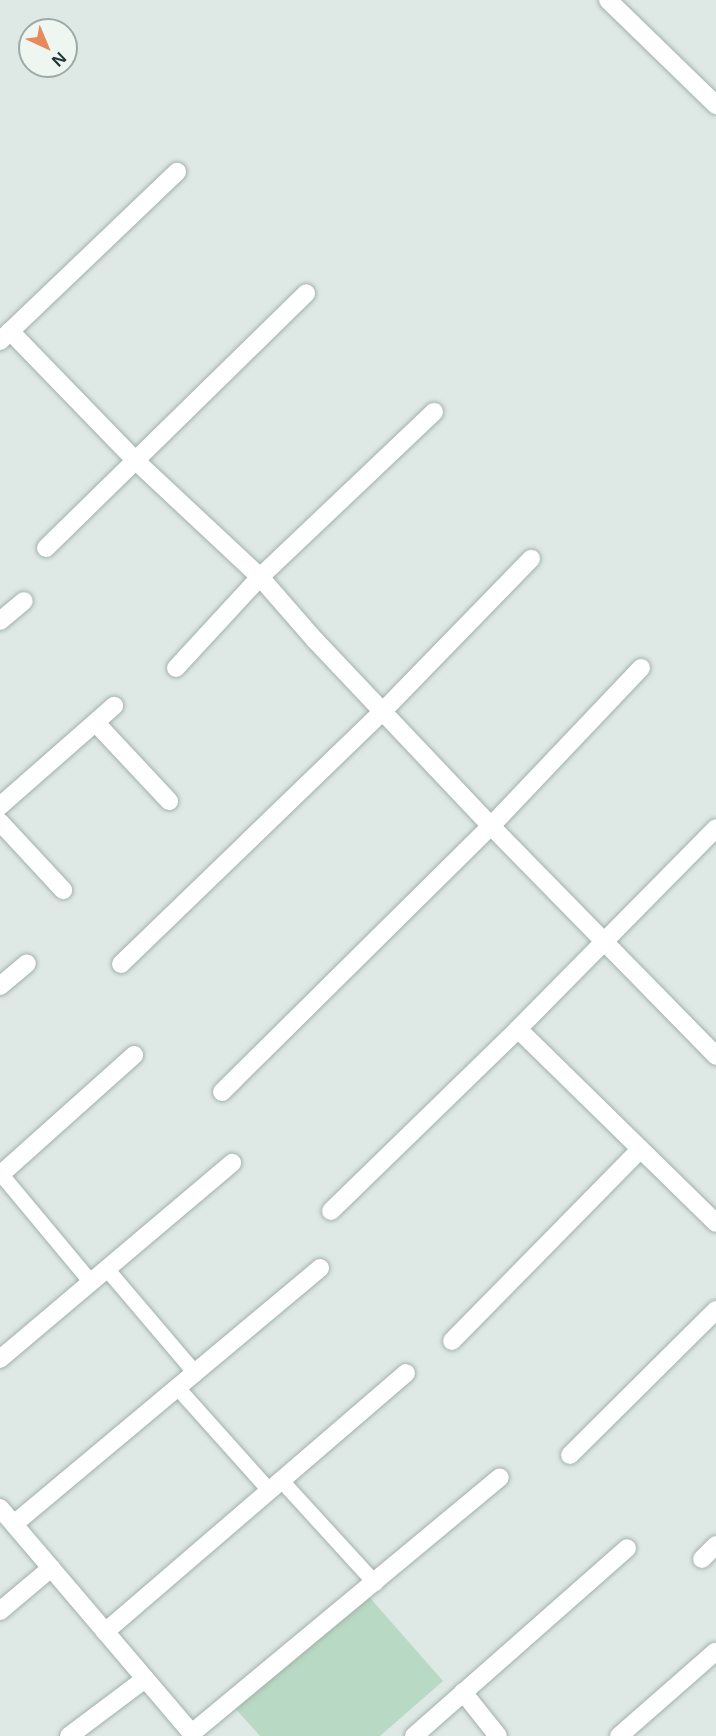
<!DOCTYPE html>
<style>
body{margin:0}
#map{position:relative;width:716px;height:1736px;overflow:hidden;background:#dee9e5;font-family:"Noto Sans",sans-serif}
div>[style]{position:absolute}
.green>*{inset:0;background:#b8d9c3}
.roads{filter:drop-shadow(0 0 2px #a2b0ac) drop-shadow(0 0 2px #a2b0ac)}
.service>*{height:15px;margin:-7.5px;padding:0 7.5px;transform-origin:7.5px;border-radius:7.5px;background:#fff}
.minor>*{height:18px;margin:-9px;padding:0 9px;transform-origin:9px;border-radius:9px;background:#fff}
span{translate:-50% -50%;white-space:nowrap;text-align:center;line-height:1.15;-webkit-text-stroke:4.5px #eef6f2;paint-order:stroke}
.north{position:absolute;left:18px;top:18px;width:60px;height:60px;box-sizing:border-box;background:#eef6f2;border:2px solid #9caaa6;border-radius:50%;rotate:136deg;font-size:16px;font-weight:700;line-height:24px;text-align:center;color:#213733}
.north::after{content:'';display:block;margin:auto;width:21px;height:27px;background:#e8895d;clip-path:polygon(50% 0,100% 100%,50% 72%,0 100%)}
</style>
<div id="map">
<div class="green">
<i style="clip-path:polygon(364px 1591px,443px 1681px,380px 1736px,260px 1736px,233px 1706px)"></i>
</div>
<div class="roads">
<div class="service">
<i style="left:0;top:1173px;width:141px;rotate:50.2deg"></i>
<i style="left:106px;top:1268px;width:138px;rotate:49.7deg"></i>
<i style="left:176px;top:1386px;width:138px;rotate:48.2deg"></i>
<i style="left:280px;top:1479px;width:141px;rotate:47.6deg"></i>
</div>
<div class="minor">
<i style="left:608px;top:0;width:151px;rotate:44.2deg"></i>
<i style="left:10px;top:331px;width:181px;rotate:45.9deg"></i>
<i style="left:136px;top:461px;width:170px;rotate:43.1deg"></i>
<i style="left:260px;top:577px;width:84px;rotate:48.9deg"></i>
<i style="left:315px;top:640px;width:256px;rotate:46.6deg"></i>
<i style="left:491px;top:826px;width:322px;rotate:45.6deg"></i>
<i style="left:0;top:341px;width:245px;rotate:-43.7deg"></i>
<i style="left:46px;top:548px;width:364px;rotate:-44.4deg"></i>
<i style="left:0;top:621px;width:31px;rotate:-40deg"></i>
<i style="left:176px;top:668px;width:124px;rotate:-47.3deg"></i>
<i style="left:260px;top:577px;width:240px;rotate:-43.5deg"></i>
<i style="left:96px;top:723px;width:107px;rotate:46.9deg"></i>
<i style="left:0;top:806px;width:152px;rotate:-41.3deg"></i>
<i style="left:0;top:822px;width:93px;rotate:47.2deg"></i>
<i style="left:121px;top:964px;width:366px;rotate:-44deg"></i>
<i style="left:384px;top:710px;width:211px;rotate:-45.8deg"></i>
<i style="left:0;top:986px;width:35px;rotate:-40deg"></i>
<i style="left:518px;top:1029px;width:277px;rotate:44.4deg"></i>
<i style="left:222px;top:1092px;width:378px;rotate:-44.7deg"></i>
<i style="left:491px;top:826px;width:218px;rotate:-46.5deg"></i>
<i style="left:0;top:1175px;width:180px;rotate:-41.8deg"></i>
<i style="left:331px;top:1211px;width:261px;rotate:-44.2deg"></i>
<i style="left:518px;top:1029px;width:282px;rotate:-45.4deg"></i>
<i style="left:452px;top:1341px;width:268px;rotate:-45.5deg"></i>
<i style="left:0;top:1359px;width:304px;rotate:-40.2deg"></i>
<i style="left:570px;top:1455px;width:206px;rotate:-44.8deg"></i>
<i style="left:0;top:1508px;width:299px;rotate:49.6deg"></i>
<i style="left:14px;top:1524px;width:399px;rotate:-39.9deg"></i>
<i style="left:702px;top:1559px;width:20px;rotate:-45deg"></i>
<i style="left:0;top:1611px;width:67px;rotate:-40.1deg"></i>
<i style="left:105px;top:1632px;width:397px;rotate:-40.7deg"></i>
<i style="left:463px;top:1692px;width:56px;rotate:51.5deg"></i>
<i style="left:192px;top:1733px;width:400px;rotate:-39.7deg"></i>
<i style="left:69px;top:1736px;width:95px;rotate:-36.9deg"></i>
<i style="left:414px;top:1736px;width:284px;rotate:-41.4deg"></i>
<i style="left:619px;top:1736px;width:128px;rotate:-41.2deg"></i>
</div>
</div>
<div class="north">N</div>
</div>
